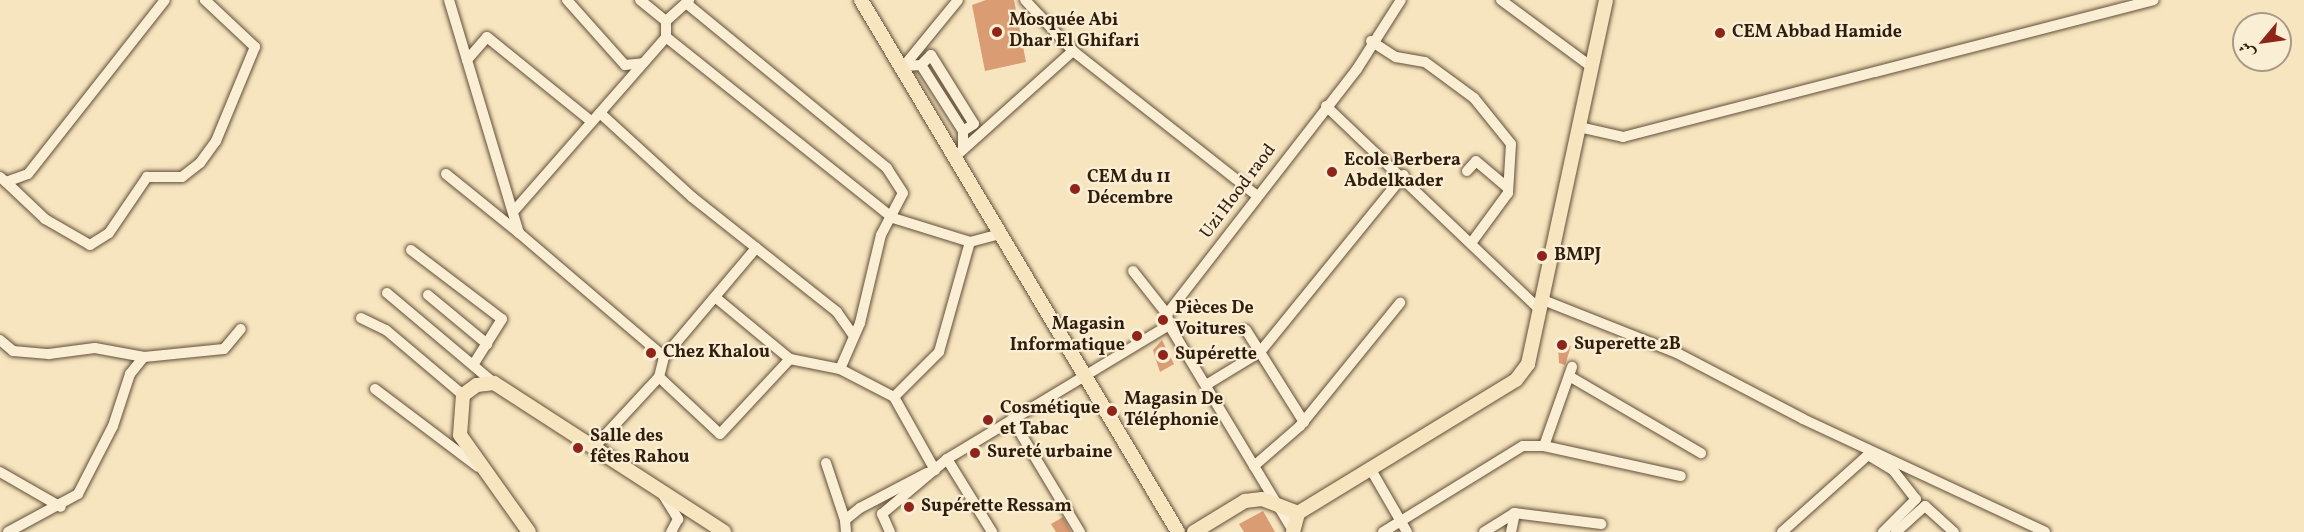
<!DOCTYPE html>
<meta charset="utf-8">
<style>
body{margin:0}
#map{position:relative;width:2304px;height:532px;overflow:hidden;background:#f7e5bf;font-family:Vollkorn,Amiri,serif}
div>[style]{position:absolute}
.building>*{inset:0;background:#da9c73}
.roads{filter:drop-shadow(0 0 2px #624f39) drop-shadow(0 0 2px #624f39)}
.minor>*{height:10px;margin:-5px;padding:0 5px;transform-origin:5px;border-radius:5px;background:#faeed5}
.major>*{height:14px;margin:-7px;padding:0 7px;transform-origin:7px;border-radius:7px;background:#f7e5bf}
.dots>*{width:16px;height:16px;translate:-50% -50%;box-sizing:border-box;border:3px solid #faeed5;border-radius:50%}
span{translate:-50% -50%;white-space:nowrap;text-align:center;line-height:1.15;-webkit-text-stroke:4.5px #faeed5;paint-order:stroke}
.poi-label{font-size:18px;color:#311d0c;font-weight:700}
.left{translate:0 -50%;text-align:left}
.right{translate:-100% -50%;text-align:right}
.street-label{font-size:18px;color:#311d0c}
.north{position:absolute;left:2232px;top:12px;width:60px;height:60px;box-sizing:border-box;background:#faeed5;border:2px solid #aa9a85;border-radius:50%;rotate:241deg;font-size:16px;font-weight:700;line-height:24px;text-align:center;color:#311d0c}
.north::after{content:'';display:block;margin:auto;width:21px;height:27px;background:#8f2418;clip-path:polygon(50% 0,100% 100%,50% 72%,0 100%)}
</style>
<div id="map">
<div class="building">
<i style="clip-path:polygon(986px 0,1014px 0,1026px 62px,985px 71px,972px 5px)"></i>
<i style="clip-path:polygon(1162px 340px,1174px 364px,1160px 372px,1153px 350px)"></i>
<i style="clip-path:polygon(1558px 343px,1571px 346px,1565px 365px,1559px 363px)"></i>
<i style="clip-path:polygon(1263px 511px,1275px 532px,1244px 532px,1239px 524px)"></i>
<i style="clip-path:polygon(1063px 517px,1071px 532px,1056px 532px,1051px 524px)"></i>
</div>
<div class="roads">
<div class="minor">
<i style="left:449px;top:0;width:243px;rotate:73.3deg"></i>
<i style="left:519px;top:233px;width:191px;rotate:40.5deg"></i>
<i style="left:664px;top:357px;width:21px;rotate:104deg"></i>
<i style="left:659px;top:377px;width:93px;rotate:132.8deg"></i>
<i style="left:567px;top:0;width:87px;rotate:48.3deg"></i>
<i style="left:625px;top:65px;width:18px;rotate:-6deg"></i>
<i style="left:640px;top:0;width:33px;rotate:39deg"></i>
<i style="left:1025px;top:0;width:70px;rotate:46.7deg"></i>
<i style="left:1073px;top:51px;width:233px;rotate:38.2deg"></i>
<i style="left:1501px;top:0;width:114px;rotate:36.5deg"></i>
<i style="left:666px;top:37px;width:290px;rotate:38.6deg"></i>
<i style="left:893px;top:218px;width:81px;rotate:17.3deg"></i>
<i style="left:970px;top:242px;width:31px;rotate:-15deg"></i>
<i style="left:1371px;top:41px;width:30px;rotate:33deg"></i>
<i style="left:1396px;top:57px;width:29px;rotate:10deg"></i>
<i style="left:1425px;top:62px;width:61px;rotate:36.3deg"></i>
<i style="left:1474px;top:98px;width:59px;rotate:51.2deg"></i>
<i style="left:1511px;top:144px;width:49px;rotate:93.5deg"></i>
<i style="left:1508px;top:193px;width:61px;rotate:126.3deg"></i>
<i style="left:467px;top:60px;width:30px;rotate:-49deg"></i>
<i style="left:487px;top:37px;width:135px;rotate:39deg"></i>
<i style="left:921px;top:65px;width:14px;rotate:-45deg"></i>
<i style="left:931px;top:55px;width:81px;rotate:58.1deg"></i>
<i style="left:974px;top:124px;width:13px;rotate:148deg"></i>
<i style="left:904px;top:66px;width:17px;rotate:-3deg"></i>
<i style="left:921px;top:65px;width:78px;rotate:57.5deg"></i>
<i style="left:963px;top:131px;width:18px;rotate:90deg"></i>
<i style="left:904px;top:66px;width:85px;rotate:-50.7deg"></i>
<i style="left:1326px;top:106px;width:297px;rotate:43.6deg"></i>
<i style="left:600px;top:113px;width:125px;rotate:42.4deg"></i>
<i style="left:692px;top:197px;width:185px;rotate:38.4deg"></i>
<i style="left:837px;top:312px;width:29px;rotate:55deg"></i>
<i style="left:1579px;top:127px;width:45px;rotate:12.8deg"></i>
<i style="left:1623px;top:137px;width:548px;rotate:-14.47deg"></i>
<i style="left:957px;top:155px;width:156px;rotate:-41.9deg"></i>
<i style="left:1467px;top:171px;width:13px;rotate:-48deg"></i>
<i style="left:1476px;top:161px;width:42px;rotate:40.2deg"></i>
<i style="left:446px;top:174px;width:94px;rotate:38.9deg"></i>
<i style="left:0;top:177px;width:8px;rotate:40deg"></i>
<i style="left:6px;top:182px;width:23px;rotate:-20deg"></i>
<i style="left:28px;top:174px;width:221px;rotate:-51.8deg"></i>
<i style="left:6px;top:182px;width:54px;rotate:43.5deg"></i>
<i style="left:45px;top:219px;width:52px;rotate:30deg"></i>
<i style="left:90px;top:245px;width:22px;rotate:-32deg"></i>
<i style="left:109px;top:233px;width:68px;rotate:-55.8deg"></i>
<i style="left:147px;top:177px;width:35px"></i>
<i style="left:182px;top:177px;width:23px;rotate:-38deg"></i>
<i style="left:200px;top:163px;width:27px;rotate:-54deg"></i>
<i style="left:216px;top:141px;width:102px;rotate:-67.5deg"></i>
<i style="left:255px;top:47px;width:69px;rotate:-136.8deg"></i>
<i style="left:513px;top:212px;width:232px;rotate:-48.8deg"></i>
<i style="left:666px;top:37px;width:16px;rotate:-90deg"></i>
<i style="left:666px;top:21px;width:31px;rotate:-42deg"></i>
<i style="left:411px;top:250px;width:114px;rotate:37.2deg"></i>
<i style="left:502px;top:319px;width:51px;rotate:122.1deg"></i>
<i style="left:1133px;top:271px;width:55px;rotate:51.7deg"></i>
<i style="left:387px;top:293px;width:140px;rotate:40.1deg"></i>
<i style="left:428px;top:295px;width:77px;rotate:39.7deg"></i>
<i style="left:715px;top:297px;width:97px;rotate:39.6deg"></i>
<i style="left:1543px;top:300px;width:144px;rotate:21.6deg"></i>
<i style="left:1677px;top:353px;width:142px;rotate:27.6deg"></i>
<i style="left:1803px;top:419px;width:267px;rotate:25deg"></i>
<i style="left:361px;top:318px;width:28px;rotate:26deg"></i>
<i style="left:386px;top:330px;width:101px;rotate:40.2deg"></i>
<i style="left:1169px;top:325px;width:242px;rotate:58.9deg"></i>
<i style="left:1246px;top:330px;width:109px;rotate:57.8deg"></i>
<i style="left:0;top:340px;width:17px;rotate:40deg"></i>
<i style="left:13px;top:351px;width:36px;rotate:5deg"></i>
<i style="left:49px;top:354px;width:46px;rotate:-7.4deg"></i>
<i style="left:95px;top:348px;width:50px;rotate:10.4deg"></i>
<i style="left:144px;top:357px;width:80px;rotate:-5.7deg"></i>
<i style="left:224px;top:349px;width:26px;rotate:-50deg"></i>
<i style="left:664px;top:357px;width:143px;rotate:-49.8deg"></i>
<i style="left:840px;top:369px;width:61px;rotate:27.4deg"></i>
<i style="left:894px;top:397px;width:84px;rotate:60.7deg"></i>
<i style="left:1569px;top:376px;width:153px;rotate:30.3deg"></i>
<i style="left:659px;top:377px;width:83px;rotate:43.1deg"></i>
<i style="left:720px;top:434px;width:103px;rotate:-47deg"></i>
<i style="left:790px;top:359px;width:51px;rotate:11.3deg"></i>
<i style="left:840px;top:369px;width:50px;rotate:-66.5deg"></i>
<i style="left:860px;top:323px;width:90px;rotate:-76.6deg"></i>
<i style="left:881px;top:235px;width:47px;rotate:-62.4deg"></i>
<i style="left:903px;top:193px;width:30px;rotate:-123deg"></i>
<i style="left:887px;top:168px;width:260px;rotate:-140.6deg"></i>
<i style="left:1206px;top:385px;width:63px;rotate:-31.4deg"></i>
<i style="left:1260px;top:352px;width:228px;rotate:-50.9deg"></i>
<i style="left:375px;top:389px;width:129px;rotate:37.1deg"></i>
<i style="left:894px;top:397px;width:64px;rotate:-45deg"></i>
<i style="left:939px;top:352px;width:114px;rotate:-74.3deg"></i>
<i style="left:1012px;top:419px;width:132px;rotate:59deg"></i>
<i style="left:1544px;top:446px;width:140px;rotate:12.4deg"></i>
<i style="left:947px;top:459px;width:86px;rotate:58.3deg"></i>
<i style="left:826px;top:463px;width:60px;rotate:71.6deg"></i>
<i style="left:1254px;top:466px;width:61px;rotate:-41deg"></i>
<i style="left:1300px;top:426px;width:159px;rotate:-50.9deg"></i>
<i style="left:1370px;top:468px;width:74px;rotate:60deg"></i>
<i style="left:0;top:472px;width:70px;rotate:29.8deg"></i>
<i style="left:662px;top:493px;width:31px;rotate:58deg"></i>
<i style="left:678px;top:519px;width:15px;rotate:118deg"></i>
<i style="left:8px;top:532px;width:80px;rotate:-28.5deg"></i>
<i style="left:78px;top:494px;width:76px;rotate:-62.8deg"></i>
<i style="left:113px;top:426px;width:55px;rotate:-71.9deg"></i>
<i style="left:130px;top:374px;width:22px;rotate:-51deg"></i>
<i style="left:846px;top:532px;width:12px;rotate:-95deg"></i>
<i style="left:845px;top:520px;width:19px;rotate:-39deg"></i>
<i style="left:860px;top:508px;width:76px;rotate:-27.6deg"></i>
<i style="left:890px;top:532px;width:20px;rotate:-114deg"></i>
<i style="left:882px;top:514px;width:85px;rotate:-40.2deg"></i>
<i style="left:947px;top:459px;width:259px;rotate:-31.1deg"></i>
<i style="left:1169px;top:325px;width:11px;rotate:-100deg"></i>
<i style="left:1167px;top:314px;width:310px;rotate:-52.2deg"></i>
<i style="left:1357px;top:69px;width:82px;rotate:-57.5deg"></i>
<i style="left:1383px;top:532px;width:164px;rotate:-31.6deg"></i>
<i style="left:1523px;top:446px;width:21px"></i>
<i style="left:1544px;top:446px;width:84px;rotate:-70.5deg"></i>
<i style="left:1484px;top:532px;width:36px;rotate:-32deg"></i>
<i style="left:1514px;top:513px;width:88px;rotate:7.2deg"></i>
<i style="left:1511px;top:532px;width:19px;rotate:-78deg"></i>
<i style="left:1782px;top:532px;width:115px;rotate:-41.8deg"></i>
<i style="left:1868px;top:455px;width:29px;rotate:31deg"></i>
<i style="left:1893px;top:470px;width:37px;rotate:52deg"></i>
<i style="left:1916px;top:499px;width:47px;rotate:135deg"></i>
<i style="left:1896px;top:532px;width:39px;rotate:-42deg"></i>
<i style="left:1925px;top:506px;width:39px;rotate:42deg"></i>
</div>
<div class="major">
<i style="left:861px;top:0;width:619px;rotate:59.21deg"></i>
<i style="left:529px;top:532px;width:119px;rotate:-125.4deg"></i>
<i style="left:460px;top:435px;width:40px;rotate:-85.7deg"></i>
<i style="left:463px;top:395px;width:17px;rotate:-36deg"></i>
<i style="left:477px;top:385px;width:17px;rotate:-7deg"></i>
<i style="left:494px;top:383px;width:274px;rotate:32.9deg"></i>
<i style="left:1194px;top:532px;width:60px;rotate:-31.3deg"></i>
<i style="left:1245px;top:501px;width:17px;rotate:-7deg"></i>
<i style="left:1262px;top:499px;width:39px;rotate:21deg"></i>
<i style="left:1293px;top:532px;width:20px;rotate:-75deg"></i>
<i style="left:1298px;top:513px;width:255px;rotate:-31.4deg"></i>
<i style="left:1516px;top:380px;width:20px;rotate:-53deg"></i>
<i style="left:1528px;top:364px;width:372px;rotate:-77.9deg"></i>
</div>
</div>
<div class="dots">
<i style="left:997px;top:32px;background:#8f2418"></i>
<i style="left:1720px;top:33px;background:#8f2418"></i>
<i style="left:1332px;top:172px;background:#8f2418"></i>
<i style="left:1075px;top:189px;background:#8f2418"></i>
<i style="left:1542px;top:256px;background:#8f2418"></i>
<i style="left:1163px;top:320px;background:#8f2418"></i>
<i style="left:1137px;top:336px;background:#8f2418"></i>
<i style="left:1562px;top:345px;background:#8f2418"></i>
<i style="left:651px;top:353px;background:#8f2418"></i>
<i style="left:1163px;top:355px;background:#8f2418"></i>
<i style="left:1112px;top:411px;background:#8f2418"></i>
<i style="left:988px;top:420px;background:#8f2418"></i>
<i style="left:578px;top:448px;background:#8f2418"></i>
<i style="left:975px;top:453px;background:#8f2418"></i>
<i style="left:909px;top:507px;background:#8f2418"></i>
</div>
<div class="poi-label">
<span class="left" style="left:1009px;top:32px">Mosquée Abi<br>Dhar El Ghifari</span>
<span class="left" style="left:1732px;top:33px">CEM Abbad Hamide</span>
<span class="left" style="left:1344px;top:172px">Ecole Berbera<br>Abdelkader</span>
<span class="left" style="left:1087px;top:189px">CEM du 11<br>Décembre</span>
<span class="left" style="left:1554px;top:256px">BMPJ</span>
<span class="left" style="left:1175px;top:320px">Pièces De<br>Voitures</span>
<span class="right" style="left:1125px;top:336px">Magasin<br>Informatique</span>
<span class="left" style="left:1574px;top:345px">Superette 2B</span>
<span class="left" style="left:663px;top:353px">Chez Khalou</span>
<span class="left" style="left:1175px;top:355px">Supérette</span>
<span class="left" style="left:1124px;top:411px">Magasin De<br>Téléphonie</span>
<span class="left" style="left:1000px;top:420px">Cosmétique<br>et Tabac</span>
<span class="left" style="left:590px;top:448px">Salle des<br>fêtes Rahou</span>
<span class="left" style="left:987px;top:453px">Sureté urbaine</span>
<span class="left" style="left:921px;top:507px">Supérette Ressam</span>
</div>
<div class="street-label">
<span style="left:1239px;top:192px;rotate:-53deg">Uzi Hood raod</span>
</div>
<div class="north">ش</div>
</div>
